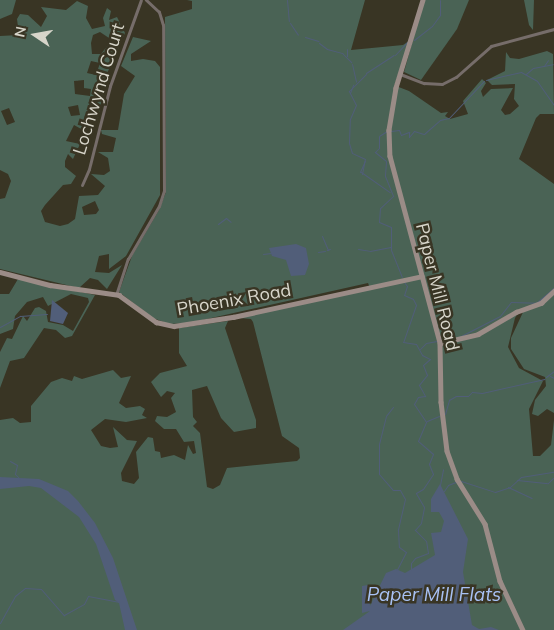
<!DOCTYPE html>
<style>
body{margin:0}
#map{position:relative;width:554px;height:630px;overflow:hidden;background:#393524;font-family:Mulish,sans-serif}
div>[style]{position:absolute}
.green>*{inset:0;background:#4a6355}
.water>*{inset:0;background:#515e79}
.stream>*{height:1px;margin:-0.5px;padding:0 0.5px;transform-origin:0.5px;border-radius:0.5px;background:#515e79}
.street>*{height:3px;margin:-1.5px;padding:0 1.5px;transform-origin:1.5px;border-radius:1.5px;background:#766d6a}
.secondary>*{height:4.5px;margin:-2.25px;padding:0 2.25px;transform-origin:2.25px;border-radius:2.25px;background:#9b8c87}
span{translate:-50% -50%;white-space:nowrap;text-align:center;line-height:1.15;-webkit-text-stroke:5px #393524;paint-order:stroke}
.street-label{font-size:18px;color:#d7d5ca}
.water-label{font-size:19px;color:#a8c1f4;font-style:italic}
.north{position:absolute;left:10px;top:10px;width:50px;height:50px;-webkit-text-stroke:4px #393524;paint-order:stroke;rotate:282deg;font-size:14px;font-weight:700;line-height:20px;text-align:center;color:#d7d5ca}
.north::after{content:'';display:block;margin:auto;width:18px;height:22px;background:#d7d5ca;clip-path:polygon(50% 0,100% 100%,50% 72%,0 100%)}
</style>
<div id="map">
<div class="green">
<i style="clip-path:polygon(0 0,16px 0,12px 14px,0 19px)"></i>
<i style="clip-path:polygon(187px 0,365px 0,351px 50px,403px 45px,409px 41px,393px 90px,396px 86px,409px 91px,441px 113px,448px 112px,445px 116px,450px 119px,468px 114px,463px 101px,482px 79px,486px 83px,481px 91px,483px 97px,491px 89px,513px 88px,501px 110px,505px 115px,510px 114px,519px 106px,514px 99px,515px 84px,492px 85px,487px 80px,505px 71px,506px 52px,510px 58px,519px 59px,547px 51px,553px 54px,554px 114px,540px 114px,536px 118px,519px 159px,554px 184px,554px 413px,547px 409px,538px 416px,532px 414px,535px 400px,546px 386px,545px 377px,524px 369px,511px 349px,511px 338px,524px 310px,519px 312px,515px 318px,508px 347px,519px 368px,543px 381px,529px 409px,533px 456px,540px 456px,551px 445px,554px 420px,554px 630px,0 630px,0 420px,13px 418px,20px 423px,31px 422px,31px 406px,51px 382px,62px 378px,72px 381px,74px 376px,82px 379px,113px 370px,121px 378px,131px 376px,119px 403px,126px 408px,140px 406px,145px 409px,142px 415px,147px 418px,126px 422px,105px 419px,91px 430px,101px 446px,110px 448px,118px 447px,113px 427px,127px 440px,137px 441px,121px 473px,122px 481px,134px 484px,139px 478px,136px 452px,148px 437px,153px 438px,155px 451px,160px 452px,161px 458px,174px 455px,185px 460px,188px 445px,193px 454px,196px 453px,194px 441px,184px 442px,176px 429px,164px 429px,155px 421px,157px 416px,167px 417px,176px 412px,171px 398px,175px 393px,167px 391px,161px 397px,151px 382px,160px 373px,187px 366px,179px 353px,179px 328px,228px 321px,225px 328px,256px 420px,256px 428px,234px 432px,221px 418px,207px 386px,192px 390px,193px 417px,197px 422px,193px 426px,200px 433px,207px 487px,213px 489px,220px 485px,227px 468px,297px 461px,300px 458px,299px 448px,282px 436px,253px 322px,251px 319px,240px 318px,370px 288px,368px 283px,189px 323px,169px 324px,153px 318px,119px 292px,132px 256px,159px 210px,166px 192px,165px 17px,192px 9px,192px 1px)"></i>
<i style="clip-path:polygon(424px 0,469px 0,457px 29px,421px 80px,404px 72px)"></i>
<i style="clip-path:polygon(524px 0,534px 0,533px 30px,529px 25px)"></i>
<i style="clip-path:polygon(evenodd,77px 1px,88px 6px,86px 18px,92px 29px,105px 26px,103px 18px,107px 8px,111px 11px,109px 20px,117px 17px,125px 33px,105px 78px,107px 85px,98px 118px,93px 117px,92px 125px,83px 130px,74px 125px,66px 141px,80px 144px,73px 159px,68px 154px,65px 161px,65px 167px,76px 176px,71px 184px,63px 185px,45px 205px,41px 211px,45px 222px,60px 226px,68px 224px,75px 219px,79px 196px,98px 195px,105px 186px,91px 174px,104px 175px,110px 171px,108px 158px,98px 152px,113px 152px,116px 138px,102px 134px,101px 130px,118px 130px,124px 94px,135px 76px,121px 66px,133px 37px,151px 41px,131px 54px,131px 61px,143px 59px,155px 61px,160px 67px,160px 195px,126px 256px,109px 269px,109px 254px,99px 256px,95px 272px,109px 273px,122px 265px,107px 289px,98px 280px,90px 278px,79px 288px,0 269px,0 199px,5px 198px,11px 181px,8px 174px,0 170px,0 36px,19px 35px,17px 19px,20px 14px,28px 15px,41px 27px,47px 16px,41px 7px,66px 10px,77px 1px,100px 32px,112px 40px,101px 54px,92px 54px,91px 43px,93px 35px,100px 32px,77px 1px,91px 61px,100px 63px,96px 75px,87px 73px,91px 61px,77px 1px,84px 80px,84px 88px,91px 89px,90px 96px,75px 94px,74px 81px,84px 80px,77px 1px,78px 105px,80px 115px,71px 116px,68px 107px,78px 105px,77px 1px,9px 108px,15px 122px,7px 125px,1px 111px,9px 108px,77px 1px,95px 201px,99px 210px,96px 214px,84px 215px,82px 207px,95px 201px)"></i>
<i style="clip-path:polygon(18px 279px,95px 295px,72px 336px,65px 338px,56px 330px,44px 328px,24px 358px,10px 361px,0 388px,0 352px,7px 338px,12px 339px,23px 316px,27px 321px,35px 308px,39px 307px,46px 311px,48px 322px,63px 325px,73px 331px,89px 302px,88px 298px,71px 294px,48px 306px,43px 297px,27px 302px,15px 316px,13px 329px,0 334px,0 294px,9px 294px)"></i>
</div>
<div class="water">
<i style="clip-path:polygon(296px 244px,306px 248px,309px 264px,305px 275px,291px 276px,286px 260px,272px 256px,269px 248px)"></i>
<i style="clip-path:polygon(52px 300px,68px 313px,63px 324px,50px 321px)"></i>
<i style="clip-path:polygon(0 477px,39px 479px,68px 491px,78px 501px,95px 523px,113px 558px,137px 630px,125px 630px,119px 603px,115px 600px,96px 544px,79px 517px,41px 488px,29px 486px,0 489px)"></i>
<i style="clip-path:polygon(440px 484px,468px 539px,463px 572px,472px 625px,479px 629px,491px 627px,499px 630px,343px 630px,370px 611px,362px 613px,362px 586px,368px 585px,370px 606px,386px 573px,396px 569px,405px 573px,435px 555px,431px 533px,441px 532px,444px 521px,439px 512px,431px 512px,431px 499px)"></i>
</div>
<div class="stream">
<i style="left:287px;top:0;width:21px;rotate:85deg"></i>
<i style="left:290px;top:23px;width:14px;rotate:56deg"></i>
<i style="left:305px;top:37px;width:14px;rotate:17deg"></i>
<i style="left:414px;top:40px;width:23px;rotate:-38deg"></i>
<i style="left:432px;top:26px;width:14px;rotate:-54deg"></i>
<i style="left:440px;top:15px;width:15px;rotate:-90deg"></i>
<i style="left:319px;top:43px;width:10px;rotate:37deg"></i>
<i style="left:327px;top:49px;width:16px;rotate:15deg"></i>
<i style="left:342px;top:53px;width:13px;rotate:45deg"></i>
<i style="left:347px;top:49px;width:7px;rotate:90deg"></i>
<i style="left:395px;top:55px;width:18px;rotate:-47deg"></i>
<i style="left:352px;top:64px;width:18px;rotate:77deg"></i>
<i style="left:544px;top:66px;width:7px;rotate:-56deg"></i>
<i style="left:366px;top:73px;width:33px;rotate:-33deg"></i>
<i style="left:526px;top:74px;width:9px;rotate:-41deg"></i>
<i style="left:533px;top:68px;width:20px;rotate:-11deg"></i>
<i style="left:486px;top:80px;width:36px;rotate:-13deg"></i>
<i style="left:521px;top:72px;width:18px;rotate:29deg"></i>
<i style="left:537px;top:81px;width:29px;rotate:55deg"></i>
<i style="left:350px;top:93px;width:9px;rotate:-69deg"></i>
<i style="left:387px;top:131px;width:9px;rotate:148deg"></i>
<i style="left:379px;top:136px;width:12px;rotate:90deg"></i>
<i style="left:379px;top:148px;width:6px;rotate:135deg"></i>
<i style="left:375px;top:152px;width:14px;rotate:39deg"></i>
<i style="left:386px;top:161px;width:15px;rotate:94deg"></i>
<i style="left:385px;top:176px;width:22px;rotate:68deg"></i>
<i style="left:393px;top:196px;width:18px;rotate:137deg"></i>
<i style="left:380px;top:208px;width:14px;rotate:94deg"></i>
<i style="left:379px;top:222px;width:13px;rotate:23deg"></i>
<i style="left:391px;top:227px;width:23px;rotate:90deg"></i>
<i style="left:391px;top:250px;width:29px;rotate:68deg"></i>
<i style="left:391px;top:131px;width:8px;rotate:-7deg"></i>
<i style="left:399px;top:130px;width:5px;rotate:68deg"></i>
<i style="left:401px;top:135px;width:9px;rotate:-21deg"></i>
<i style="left:409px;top:132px;width:5px;rotate:90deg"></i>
<i style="left:409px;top:137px;width:8px;rotate:-50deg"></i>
<i style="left:414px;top:131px;width:10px;rotate:17deg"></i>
<i style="left:424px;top:134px;width:21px;rotate:-41deg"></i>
<i style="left:440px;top:120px;width:9px;rotate:-13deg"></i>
<i style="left:449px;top:118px;width:51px;rotate:-46.6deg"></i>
<i style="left:360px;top:172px;width:12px;rotate:-66deg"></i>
<i style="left:361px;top:172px;width:35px;rotate:35deg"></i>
<i style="left:362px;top:174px;width:15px;rotate:-79deg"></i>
<i style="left:365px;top:159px;width:14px;rotate:-155deg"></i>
<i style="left:352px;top:153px;width:10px;rotate:-107deg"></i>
<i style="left:349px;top:143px;width:24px;rotate:-88deg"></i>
<i style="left:350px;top:119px;width:15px;rotate:-67deg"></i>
<i style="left:356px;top:105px;width:16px;rotate:-117deg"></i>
<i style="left:349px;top:91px;width:24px;rotate:-45deg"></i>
<i style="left:218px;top:224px;width:10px;rotate:-37deg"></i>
<i style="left:226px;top:218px;width:6px;rotate:39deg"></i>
<i style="left:322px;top:236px;width:15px;rotate:67deg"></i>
<i style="left:358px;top:249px;width:12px;rotate:9deg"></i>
<i style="left:370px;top:251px;width:21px;rotate:-11deg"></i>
<i style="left:327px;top:250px;width:3px;rotate:-18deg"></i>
<i style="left:318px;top:252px;width:7px;rotate:-8deg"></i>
<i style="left:263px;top:254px;width:8px;rotate:-7deg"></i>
<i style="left:404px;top:282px;width:5px;rotate:53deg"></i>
<i style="left:407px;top:286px;width:9px;rotate:108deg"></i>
<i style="left:404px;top:295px;width:10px;rotate:24deg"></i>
<i style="left:413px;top:299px;width:7px;rotate:63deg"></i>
<i style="left:416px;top:305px;width:39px;rotate:109deg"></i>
<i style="left:403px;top:342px;width:13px;rotate:9deg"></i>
<i style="left:416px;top:344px;width:13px;rotate:61deg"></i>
<i style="left:422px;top:355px;width:9px;rotate:27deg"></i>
<i style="left:430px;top:359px;width:9px;rotate:139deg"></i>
<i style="left:423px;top:365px;width:11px;rotate:68deg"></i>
<i style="left:427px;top:375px;width:13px;rotate:129deg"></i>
<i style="left:419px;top:385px;width:13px;rotate:61deg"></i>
<i style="left:425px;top:396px;width:7px;rotate:172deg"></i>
<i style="left:418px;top:397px;width:8px;rotate:120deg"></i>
<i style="left:414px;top:404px;width:22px;rotate:56deg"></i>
<i style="left:0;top:327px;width:23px;rotate:-29deg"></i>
<i style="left:20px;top:316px;width:27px;rotate:-4deg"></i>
<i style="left:459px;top:337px;width:46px;rotate:-27.1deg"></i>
<i style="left:500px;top:316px;width:18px;rotate:-52deg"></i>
<i style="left:511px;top:302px;width:25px;rotate:2deg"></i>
<i style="left:536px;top:303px;width:23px;rotate:-40deg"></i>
<i style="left:442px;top:340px;width:9px;rotate:-6deg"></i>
<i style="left:420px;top:349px;width:8px;rotate:-45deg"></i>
<i style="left:426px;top:343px;width:11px;rotate:-10deg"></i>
<i style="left:550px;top:376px;width:4px;rotate:27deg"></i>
<i style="left:546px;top:377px;width:10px;rotate:-37deg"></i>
<i style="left:393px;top:407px;width:11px;rotate:128deg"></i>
<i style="left:386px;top:416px;width:29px;rotate:104deg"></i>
<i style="left:379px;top:444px;width:30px;rotate:90deg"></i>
<i style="left:379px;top:474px;width:21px;rotate:49deg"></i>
<i style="left:393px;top:490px;width:7px"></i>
<i style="left:400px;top:490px;width:10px;rotate:61deg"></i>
<i style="left:405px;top:499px;width:32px;rotate:103deg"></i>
<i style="left:398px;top:530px;width:17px;rotate:87deg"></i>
<i style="left:399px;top:547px;width:9px;rotate:36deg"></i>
<i style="left:406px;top:552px;width:20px;rotate:117deg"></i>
<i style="left:445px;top:414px;width:15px;rotate:-74deg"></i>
<i style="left:449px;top:400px;width:8px;rotate:-30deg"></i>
<i style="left:456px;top:396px;width:12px"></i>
<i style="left:468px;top:396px;width:6px;rotate:-45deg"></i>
<i style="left:472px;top:392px;width:10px;rotate:6deg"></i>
<i style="left:482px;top:393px;width:64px;rotate:-12.7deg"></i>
<i style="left:427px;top:421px;width:13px;rotate:-23deg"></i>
<i style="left:10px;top:461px;width:8px;rotate:30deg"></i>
<i style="left:17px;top:465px;width:9px;rotate:103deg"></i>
<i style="left:15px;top:474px;width:6px;rotate:45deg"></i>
<i style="left:517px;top:480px;width:31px;rotate:6deg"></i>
<i style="left:548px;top:483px;width:7px;rotate:-45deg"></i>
<i style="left:461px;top:481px;width:36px;rotate:18deg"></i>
<i style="left:495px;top:492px;width:16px;rotate:-18deg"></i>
<i style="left:510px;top:487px;width:15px;rotate:-42deg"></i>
<i style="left:521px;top:477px;width:33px;rotate:-9deg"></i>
<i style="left:440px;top:485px;width:16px;rotate:-79deg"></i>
<i style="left:508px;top:487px;width:26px;rotate:25deg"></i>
<i style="left:444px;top:491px;width:7px;rotate:-56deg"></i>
<i style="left:448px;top:485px;width:9px;rotate:-21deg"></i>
<i style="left:411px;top:570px;width:7px;rotate:-90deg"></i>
<i style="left:411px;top:563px;width:6px;rotate:-51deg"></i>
<i style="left:415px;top:558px;width:14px;rotate:-21deg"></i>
<i style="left:428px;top:553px;width:12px;rotate:-99deg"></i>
<i style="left:426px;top:541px;width:16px;rotate:-135deg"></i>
<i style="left:415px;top:530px;width:9px;rotate:-49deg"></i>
<i style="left:421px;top:523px;width:16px;rotate:-79deg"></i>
<i style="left:424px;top:507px;width:16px;rotate:-120deg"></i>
<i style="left:416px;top:493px;width:8px;rotate:-30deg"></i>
<i style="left:423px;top:489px;width:18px;rotate:-56deg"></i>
<i style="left:433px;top:474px;width:11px;rotate:-112deg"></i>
<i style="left:429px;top:464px;width:11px;rotate:-68deg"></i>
<i style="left:433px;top:454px;width:20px;rotate:-139deg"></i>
<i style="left:418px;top:441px;width:21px;rotate:-67deg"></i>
<i style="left:0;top:623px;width:31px;rotate:-61deg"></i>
<i style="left:15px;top:596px;width:13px;rotate:-39deg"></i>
<i style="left:25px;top:588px;width:16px;rotate:4deg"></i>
<i style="left:41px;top:589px;width:35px;rotate:49deg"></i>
<i style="left:64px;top:615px;width:23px;rotate:-29deg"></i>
<i style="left:84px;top:604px;width:9px;rotate:-63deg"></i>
<i style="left:88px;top:596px;width:32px;rotate:11deg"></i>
</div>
<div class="street">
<i style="left:400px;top:74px;width:26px;rotate:21deg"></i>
<i style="left:424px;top:83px;width:18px;rotate:3deg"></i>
<i style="left:442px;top:84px;width:16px;rotate:-27deg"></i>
<i style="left:456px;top:77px;width:47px;rotate:-41.5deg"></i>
<i style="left:491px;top:46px;width:65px;rotate:-15.1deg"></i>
<i style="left:82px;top:185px;width:17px;rotate:-66deg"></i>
<i style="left:89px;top:169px;width:86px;rotate:-75.8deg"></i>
<i style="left:110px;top:86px;width:91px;rotate:-70.2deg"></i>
<i style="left:116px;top:295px;width:38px;rotate:-72deg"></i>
<i style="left:128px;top:259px;width:61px;rotate:-59.7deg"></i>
<i style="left:159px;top:206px;width:16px;rotate:-72deg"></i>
<i style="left:164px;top:191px;width:166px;rotate:-90.3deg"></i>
<i style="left:163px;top:25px;width:14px;rotate:-107deg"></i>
<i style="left:159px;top:12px;width:18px;rotate:-137deg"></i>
</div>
<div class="secondary">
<i style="left:423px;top:0;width:92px;rotate:107.1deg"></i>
<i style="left:396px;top:88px;width:43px;rotate:99.5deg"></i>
<i style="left:389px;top:130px;width:26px;rotate:88deg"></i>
<i style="left:390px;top:156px;width:194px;rotate:75deg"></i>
<i style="left:440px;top:343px;width:59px;rotate:89deg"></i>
<i style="left:441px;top:402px;width:49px;rotate:83deg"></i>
<i style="left:447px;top:451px;width:30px;rotate:70deg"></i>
<i style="left:457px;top:479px;width:53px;rotate:58.1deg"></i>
<i style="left:485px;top:524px;width:59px;rotate:75.3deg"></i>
<i style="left:500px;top:581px;width:54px;rotate:64.9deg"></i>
<i style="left:0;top:272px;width:52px;rotate:14.6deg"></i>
<i style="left:50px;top:285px;width:70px;rotate:8.2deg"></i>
<i style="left:119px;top:295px;width:46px;rotate:36.1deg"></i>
<i style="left:156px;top:322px;width:18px;rotate:13deg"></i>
<i style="left:174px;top:326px;width:60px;rotate:-8.7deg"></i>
<i style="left:233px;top:317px;width:193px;rotate:-12.2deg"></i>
<i style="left:440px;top:343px;width:39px;rotate:-13deg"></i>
<i style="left:478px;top:334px;width:44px;rotate:-30.1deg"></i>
<i style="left:516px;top:312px;width:27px;rotate:-20deg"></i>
<i style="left:541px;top:303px;width:18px;rotate:-43deg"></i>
</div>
<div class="street-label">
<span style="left:99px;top:89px;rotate:-73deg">Lochwynd Court</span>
<span style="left:437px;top:287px;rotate:76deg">Paper Mill Road</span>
<span style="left:234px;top:300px;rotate:-10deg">Phoenix Road</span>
</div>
<div class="water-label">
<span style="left:434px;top:595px">Paper Mill Flats</span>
</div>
<div class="north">N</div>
</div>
